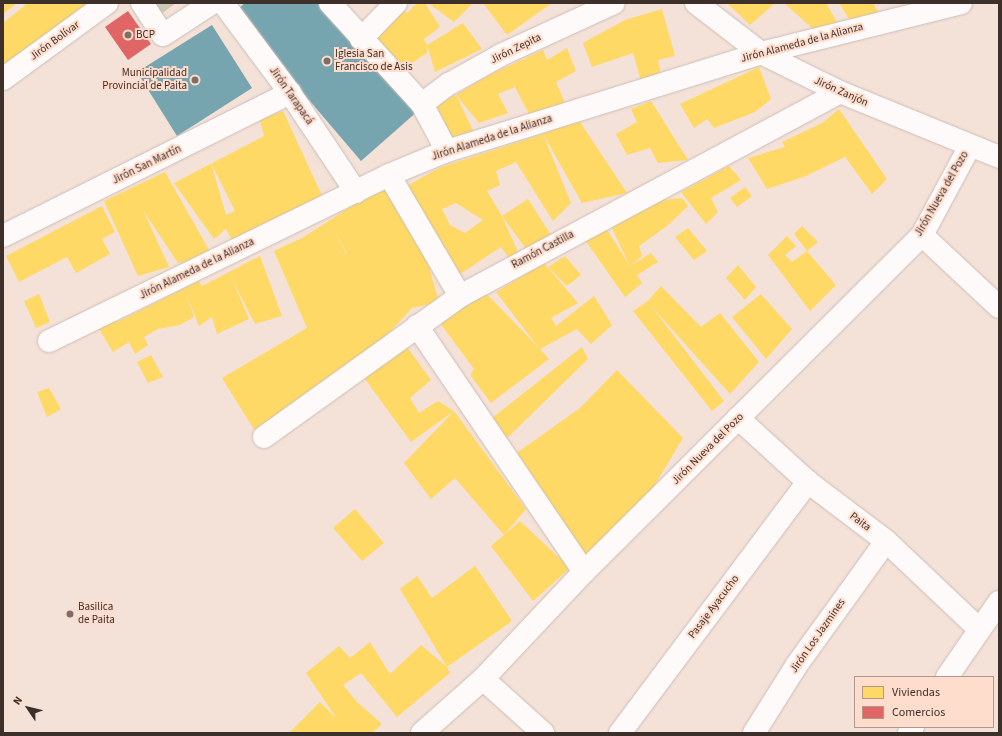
<!DOCTYPE html>
<meta charset="utf-8">
<style>
body{margin:0}
#map{position:relative;width:1002px;height:736px;overflow:hidden;background:#f4e1d8;font-family:"Source Sans 3",sans-serif}
div>[style]{position:absolute}
.green>*{inset:0;background:#cdcab4}
.homes>*{inset:0;background:#ffd966}
.shops>*{inset:0;background:#e06666}
.public>*{inset:0;background:#76a5af}
.roads{filter:drop-shadow(0 0 1px #ccbeb6) drop-shadow(0 0 1px #ccbeb6)}
.minor>*{height:22px;margin:-11px;padding:0 11px;transform-origin:11px;border-radius:11px;background:#fdfaf9}
.dots>*{width:11px;height:11px;translate:-50% -50%;box-sizing:border-box;border:2px solid #ffddcd;border-radius:50%}
span{translate:-50% -50%;white-space:nowrap;text-align:center;line-height:1.15;-webkit-text-stroke:4px #ffddcd;paint-order:stroke}
.poi-label{font-size:11px;color:#3d302a}
.left{translate:0 -50%;text-align:left}
.right{translate:-100% -50%;text-align:right}
.street-label{font-size:11px;color:#3d302a}
.frame{position:absolute;inset:0;border:4px solid #3d302a;pointer-events:none}
.legend{position:absolute;left:854px;top:676px;width:140px;height:52px;box-sizing:border-box;background:#ffddcd;border:1px solid #b1988c;margin:0;padding:5px 7px;list-style:none;font-size:12px;color:#3d302a}
.legend li{display:flex;align-items:center;gap:8px;height:20px}
.legend b{width:20px;border:1px solid #b1988c}
.north{position:absolute;left:8px;top:688px;width:40px;height:40px;-webkit-text-stroke:3px #ffddcd;paint-order:stroke;rotate:305deg;font-size:11px;font-weight:700;line-height:16px;text-align:center;color:#3d302a}
.north::after{content:'';display:block;margin:auto;width:14px;height:18px;background:#3d302a;clip-path:polygon(50% 0,100% 100%,50% 72%,0 100%)}
</style>
<div id="map">
<div class="green">
<i style="clip-path:polygon(147px 3px,176px 3px,157px 17px)"></i>
</div>
<div class="homes">
<i style="clip-path:polygon(3px 3px,17px 3px,3px 14px)"></i>
<i style="clip-path:polygon(28px 3px,89px 3px,3px 70px,3px 23px)"></i>
<i style="clip-path:polygon(417px 3px,425px 3px,440px 27px,424px 39px,427px 45px,463px 23px,482px 49px,435px 72px,427px 45px,427px 53px,397px 73px,366px 37px,396px 6px,407px 13px)"></i>
<i style="clip-path:polygon(428px 3px,473px 3px,454px 22px)"></i>
<i style="clip-path:polygon(483px 3px,552px 3px,507px 35px)"></i>
<i style="clip-path:polygon(727px 3px,775px 3px,750px 25px)"></i>
<i style="clip-path:polygon(784px 3px,826px 3px,842px 31px,821px 36px)"></i>
<i style="clip-path:polygon(839px 3px,873px 3px,883px 21px,855px 28px)"></i>
<i style="clip-path:polygon(662px 9px,675px 56px,658px 60px,662px 79px,642px 85px,633px 53px,592px 67px,583px 43px,625px 20px)"></i>
<i style="clip-path:polygon(567px 48px,576px 71px,556px 82px,567px 108px,532px 120px,515px 87px,498px 94px,508px 113px,479px 123px,456px 95px,489px 75px,543px 50px,547px 60px)"></i>
<i style="clip-path:polygon(759px 67px,771px 99px,755px 112px,714px 128px,707px 119px,694px 128px,680px 104px)"></i>
<i style="clip-path:polygon(456px 95px,477px 139px,456px 146px,435px 104px)"></i>
<i style="clip-path:polygon(651px 101px,688px 160px,658px 163px,650px 148px,627px 155px,616px 134px,637px 122px,631px 109px)"></i>
<i style="clip-path:polygon(839px 109px,887px 179px,872px 194px,841px 151px,845px 157px,806px 176px,767px 189px,748px 158px,785px 147px,782px 142px,822px 123px)"></i>
<i style="clip-path:polygon(evenodd,283px 111px,325px 202px,235px 246px,226px 229px,214px 239px,174px 183px,264px 136px,260px 120px,283px 111px,211px 163px,235px 211px,226px 215px,211px 163px)"></i>
<i style="clip-path:polygon(578px 119px,627px 193px,582px 203px,543px 134px)"></i>
<i style="clip-path:polygon(evenodd,543px 134px,571px 203px,553px 221px,516px 162px,496px 171px,500px 185px,487px 191px,502px 216px,519px 254px,510px 259px,501px 247px,457px 276px,403px 188px,441px 167px,543px 134px,456px 203px,483px 220px,465px 233px,450px 225px,442px 209px,456px 203px)"></i>
<i style="clip-path:polygon(729px 166px,741px 180px,711px 198px,718px 212px,706px 224px,681px 192px)"></i>
<i style="clip-path:polygon(165px 172px,213px 257px,178px 263px,143px 210px,169px 267px,138px 276px,104px 201px)"></i>
<i style="clip-path:polygon(evenodd,387px 183px,429px 267px,439px 302px,412px 308px,377px 346px,258px 436px,222px 378px,307px 328px,274px 251px,304px 237px,387px 183px,334px 231px,347px 253px,340px 257px,346px 253px,334px 231px)"></i>
<i style="clip-path:polygon(745px 187px,752px 196px,737px 207px,730px 198px)"></i>
<i style="clip-path:polygon(682px 198px,688px 206px,667px 226px,639px 246px,642px 256px,630px 266px,651px 253px,658px 262px,637px 275px,642px 283px,625px 297px,583px 237px,604px 225px,630px 266px,610px 224px,664px 200px)"></i>
<i style="clip-path:polygon(528px 199px,551px 235px,526px 249px,502px 216px)"></i>
<i style="clip-path:polygon(102px 206px,115px 232px,102px 239px,110px 254px,76px 273px,67px 257px,19px 282px,6px 256px)"></i>
<i style="clip-path:polygon(802px 226px,818px 242px,807px 251px,794px 234px)"></i>
<i style="clip-path:polygon(688px 228px,707px 251px,694px 260px,675px 237px)"></i>
<i style="clip-path:polygon(787px 236px,796px 246px,785px 255px,792px 262px,807px 251px,836px 285px,810px 311px,768px 255px)"></i>
<i style="clip-path:polygon(260px 256px,282px 316px,255px 324px,232px 279px,249px 319px,217px 334px,212px 317px,199px 326px,187px 295px,194px 317px,180px 325px,158px 329px,144px 337px,148px 345px,135px 354px,129px 342px,113px 352px,99px 329px,116px 318px,117px 322px,199px 281px,202px 286px)"></i>
<i style="clip-path:polygon(565px 256px,581px 275px,567px 286px,548px 267px)"></i>
<i style="clip-path:polygon(544px 263px,578px 303px,551px 318px,556px 326px,594px 296px,612px 325px,591px 344px,577px 329px,540px 349px,549px 359px,491px 403px,470px 375px,474px 369px,440px 323px,482px 289px,539px 348px,496px 292px)"></i>
<i style="clip-path:polygon(738px 265px,756px 287px,745px 300px,726px 278px)"></i>
<i style="clip-path:polygon(661px 286px,701px 327px,720px 313px,759px 362px,730px 394px,651px 306px,724px 401px,712px 411px,633px 311px,648px 301px)"></i>
<i style="clip-path:polygon(39px 294px,50px 322px,36px 328px,24px 301px)"></i>
<i style="clip-path:polygon(761px 294px,792px 329px,766px 359px,732px 317px)"></i>
<i style="clip-path:polygon(404px 343px,431px 380px,410px 398px,419px 413px,438px 401px,454px 411px,526px 509px,504px 535px,520px 521px,570px 568px,533px 601px,491px 546px,504px 535px,455px 478px,431px 499px,404px 463px,454px 411px,411px 442px,362px 375px)"></i>
<i style="clip-path:polygon(582px 347px,588px 359px,501px 444px,487px 422px)"></i>
<i style="clip-path:polygon(151px 355px,163px 377px,148px 383px,137px 362px)"></i>
<i style="clip-path:polygon(617px 370px,683px 438px,651px 491px,587px 559px,511px 457px,580px 408px)"></i>
<i style="clip-path:polygon(49px 388px,61px 409px,47px 417px,37px 392px)"></i>
<i style="clip-path:polygon(355px 509px,384px 543px,362px 561px,333px 528px)"></i>
<i style="clip-path:polygon(475px 566px,512px 621px,447px 667px,450px 673px,397px 717px,361px 673px,343px 685px,357px 702px,382px 724px,372px 733px,289px 733px,320px 702px,337px 719px,306px 673px,339px 646px,350px 658px,370px 642px,390px 674px,421px 645px,447px 667px,400px 589px,417px 576px,432px 598px)"></i>
</div>
<div class="shops">
<i style="clip-path:polygon(128px 11px,151px 44px,128px 60px,105px 27px)"></i>
</div>
<div class="public">
<i style="clip-path:polygon(245px 3px,327px 3px,419px 110px,361px 161px,234px 12px)"></i>
<i style="clip-path:polygon(212px 25px,252px 88px,177px 136px,137px 72px)"></i>
</div>
<div class="roads">
<div class="minor">
<i style="left:142px;top:3px;width:38px;rotate:57deg"></i>
<i style="left:163px;top:35px;width:59px;rotate:-33.1deg"></i>
<i style="left:223px;top:3px;width:112px;rotate:53.3deg"></i>
<i style="left:290px;top:93px;width:119px;rotate:56.3deg"></i>
<i style="left:330px;top:3px;width:137px;rotate:47.7deg"></i>
<i style="left:422px;top:104px;width:53px;rotate:62deg"></i>
<i style="left:696px;top:3px;width:82px;rotate:37.6deg"></i>
<i style="left:761px;top:53px;width:88px;rotate:26.3deg"></i>
<i style="left:840px;top:92px;width:172px;rotate:22.2deg"></i>
<i style="left:361px;top:39px;width:50px;rotate:-45.8deg"></i>
<i style="left:3px;top:79px;width:129px;rotate:-36.2deg"></i>
<i style="left:422px;top:104px;width:34px;rotate:-37deg"></i>
<i style="left:449px;top:84px;width:60px;rotate:-29.1deg"></i>
<i style="left:501px;top:55px;width:124px;rotate:-24.7deg"></i>
<i style="left:389px;top:175px;width:140px;rotate:59.6deg"></i>
<i style="left:922px;top:235px;width:105px;rotate:43.1deg"></i>
<i style="left:3px;top:236px;width:321px;rotate:-26.5deg"></i>
<i style="left:417px;top:326px;width:297px;rotate:55.8deg"></i>
<i style="left:49px;top:341px;width:378px;rotate:-26deg"></i>
<i style="left:389px;top:175px;width:63px;rotate:-22.5deg"></i>
<i style="left:447px;top:151px;width:329px;rotate:-17.3deg"></i>
<i style="left:761px;top:53px;width:206px;rotate:-14deg"></i>
<i style="left:738px;top:418px;width:95px;rotate:42.4deg"></i>
<i style="left:808px;top:482px;width:98px;rotate:37.1deg"></i>
<i style="left:886px;top:541px;width:128px;rotate:43.4deg"></i>
<i style="left:264px;top:437px;width:241px;rotate:-35.7deg"></i>
<i style="left:460px;top:296px;width:431px;rotate:-28.2deg"></i>
<i style="left:947px;top:677px;width:91px;rotate:-55.3deg"></i>
<i style="left:483px;top:679px;width:81px;rotate:42deg"></i>
<i style="left:422px;top:733px;width:81px;rotate:-41.5deg"></i>
<i style="left:483px;top:679px;width:147px;rotate:-46.7deg"></i>
<i style="left:584px;top:572px;width:477px;rotate:-44.9deg"></i>
<i style="left:922px;top:235px;width:101px;rotate:-61.7deg"></i>
<i style="left:620px;top:733px;width:314px;rotate:-53.2deg"></i>
<i style="left:754px;top:733px;width:79px;rotate:-57.9deg"></i>
<i style="left:796px;top:666px;width:154px;rotate:-54.2deg"></i>
<i style="left:909px;top:733px;width:7px;rotate:-56deg"></i>
</div>
</div>
<div class="dots">
<i style="left:128px;top:35px;background:#7d6e67"></i>
<i style="left:327px;top:61px;background:#7d6e67"></i>
<i style="left:195px;top:80px;background:#7d6e67"></i>
<i style="left:70px;top:614px;background:#7d6e67"></i>
</div>
<div class="poi-label">
<span class="left" style="left:136px;top:35px">BCP</span>
<span class="left" style="left:335px;top:61px">Iglesia San<br>Francisco de Asis</span>
<span class="right" style="left:187px;top:80px">Municipalidad<br>Provincial de Paita</span>
<span class="left" style="left:78px;top:614px">Basilica<br>de Paita</span>
</div>
<div class="street-label">
<span style="left:55px;top:41px;rotate:-36deg">Jirón Bolívar</span>
<span style="left:802px;top:43px;rotate:-15deg">Jirón Alameda de la Alianza</span>
<span style="left:516px;top:49px;rotate:-26deg">Jirón Zepita</span>
<span style="left:841px;top:92px;rotate:24deg">Jirón Zanjón</span>
<span style="left:291px;top:96px;rotate:55deg">Jirón Tarapacá</span>
<span style="left:492px;top:138px;rotate:-18deg">Jirón Alameda de la Alianza</span>
<span style="left:147px;top:165px;rotate:-26deg">Jirón San Martín</span>
<span style="left:942px;top:194px;rotate:-60deg">Jirón Nueva del Pozo</span>
<span style="left:543px;top:250px;rotate:-28deg">Ramón Castilla</span>
<span style="left:197px;top:269px;rotate:-26deg">Jirón Alameda de la Alianza</span>
<span style="left:708px;top:449px;rotate:-45deg">Jirón Nueva del Pozo</span>
<span style="left:860px;top:522px;rotate:37deg">Paita</span>
<span style="left:714px;top:607px;rotate:-53deg">Pasaje Ayacucho</span>
<span style="left:818px;top:636px;rotate:-55deg">Jirón Los Jazmines</span>
</div>
<div class="frame"></div>
<ul class="legend">
<li><b style="height:11px;background:#ffd966"></b>Viviendas</li>
<li><b style="height:11px;background:#e06666"></b>Comercios</li>
</ul>
<div class="north">N</div>
</div>
